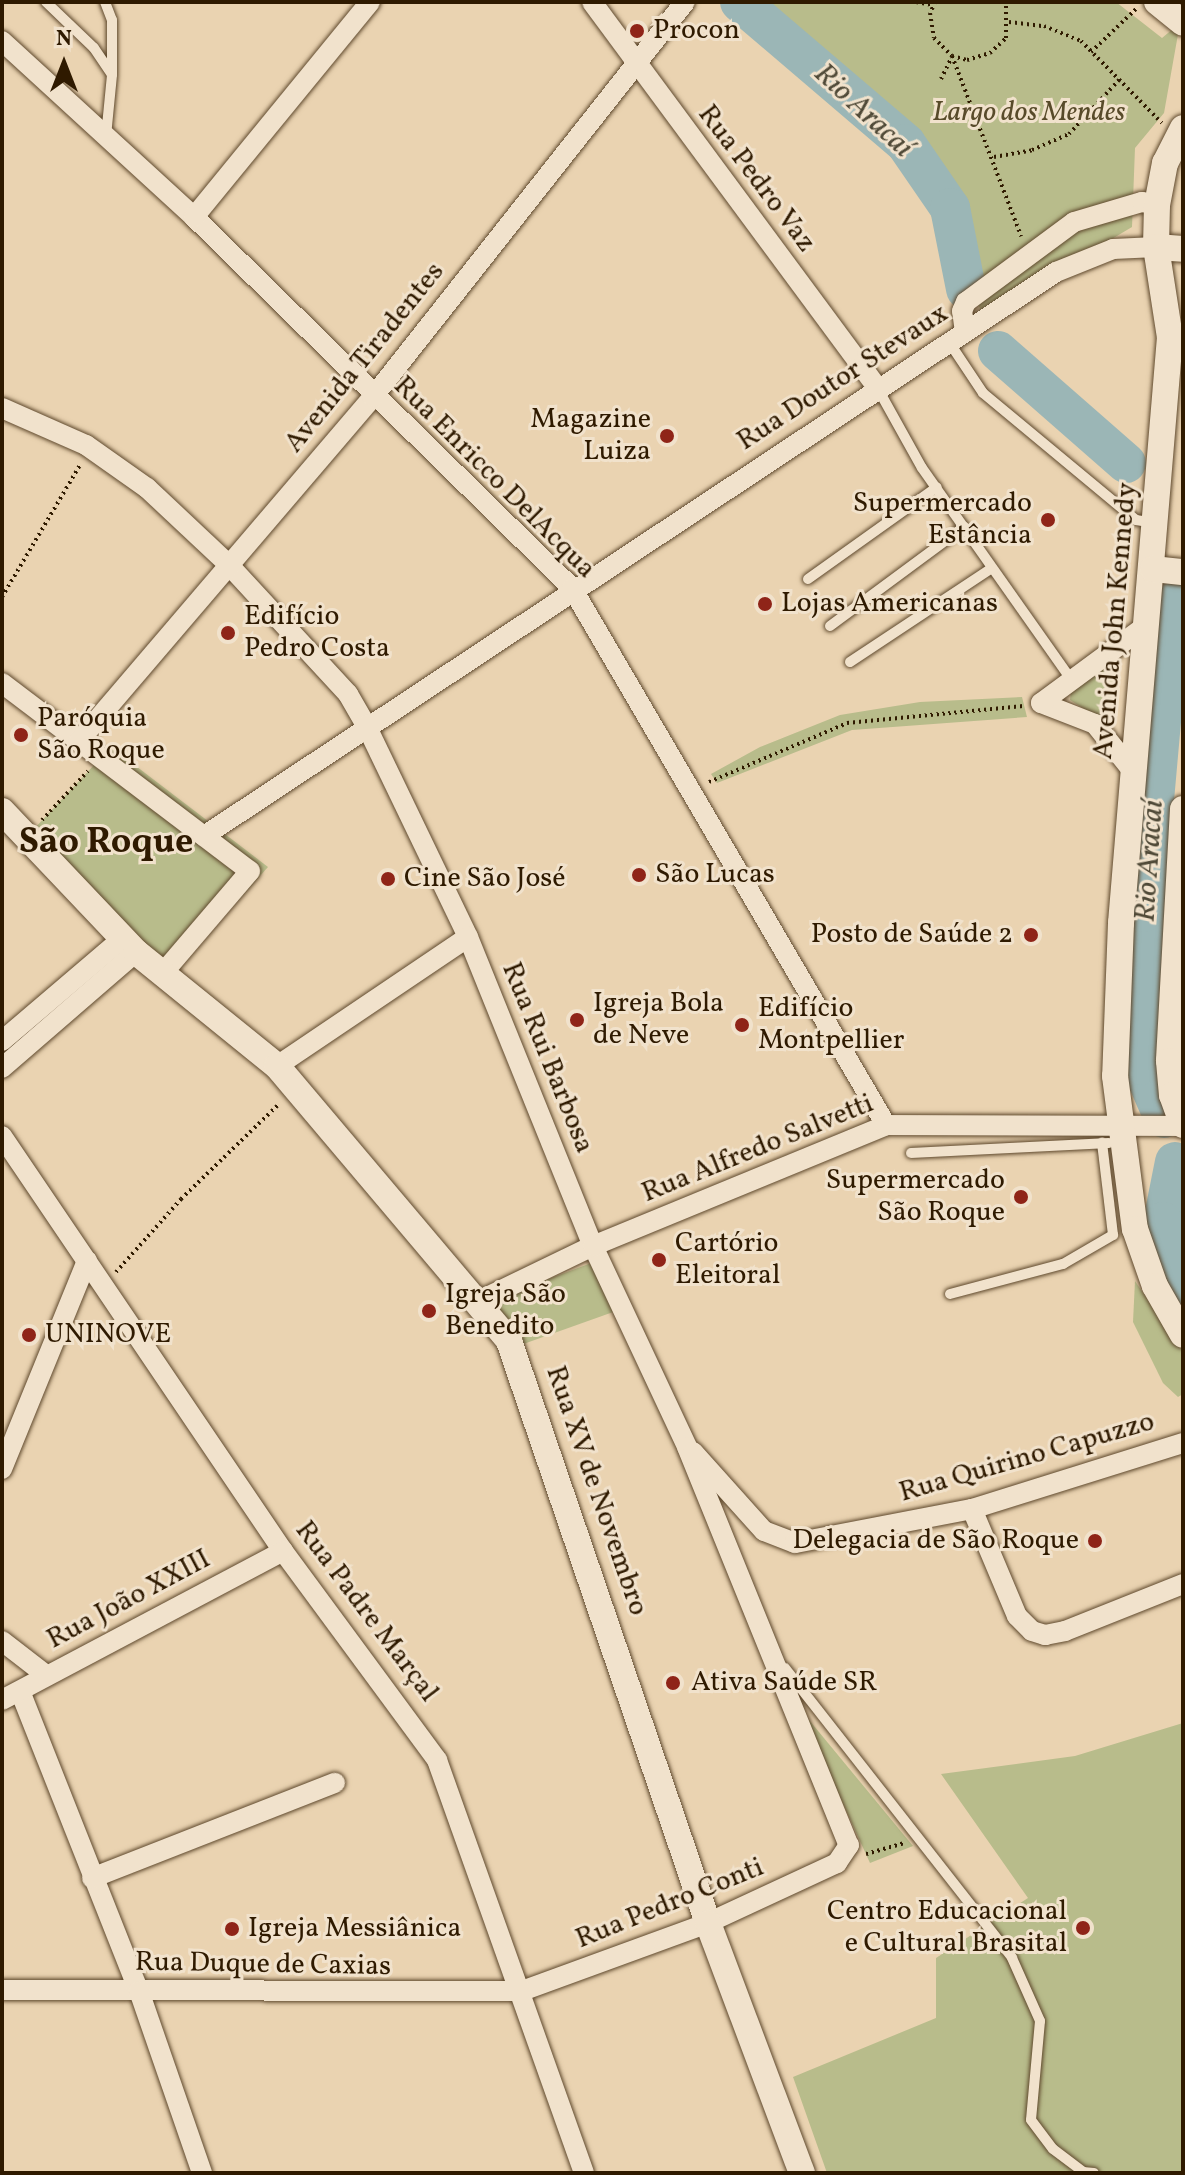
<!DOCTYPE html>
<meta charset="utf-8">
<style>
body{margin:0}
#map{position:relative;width:1185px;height:2175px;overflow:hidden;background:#ead3b1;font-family:Vollkorn,serif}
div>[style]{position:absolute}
.green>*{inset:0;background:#b8bc8b}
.river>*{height:40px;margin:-20px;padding:0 20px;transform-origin:20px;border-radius:20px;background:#9bb6b6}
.path>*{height:4px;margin-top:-2px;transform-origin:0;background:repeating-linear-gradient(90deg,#2f1a00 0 2px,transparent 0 6px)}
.roads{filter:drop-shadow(0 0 2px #5e482c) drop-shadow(0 0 2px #5e482c)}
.lane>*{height:10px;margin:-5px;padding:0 5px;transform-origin:5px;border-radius:5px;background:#f1e2cc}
.street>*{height:20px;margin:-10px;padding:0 10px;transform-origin:10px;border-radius:10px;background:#f1e2cc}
.secondary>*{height:26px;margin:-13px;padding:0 13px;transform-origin:13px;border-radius:13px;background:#f1e2cc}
.dots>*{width:22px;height:22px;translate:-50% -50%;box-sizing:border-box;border:4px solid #f1e2cc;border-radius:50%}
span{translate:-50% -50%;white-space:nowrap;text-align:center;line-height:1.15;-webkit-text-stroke:6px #f1e2cc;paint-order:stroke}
.poi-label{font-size:28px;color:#2f1a00}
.left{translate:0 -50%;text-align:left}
.right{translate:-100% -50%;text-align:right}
.park-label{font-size:28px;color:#584b2a;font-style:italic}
.street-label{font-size:28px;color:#2f1a00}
.water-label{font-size:30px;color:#4f4937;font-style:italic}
.district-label{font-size:36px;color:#2f1a00;font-weight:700}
.frame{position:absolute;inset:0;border:4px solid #2f1a00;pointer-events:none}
.north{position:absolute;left:24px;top:24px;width:80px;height:80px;-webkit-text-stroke:6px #f1e2cc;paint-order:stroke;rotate:0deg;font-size:22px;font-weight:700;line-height:32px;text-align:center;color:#2f1a00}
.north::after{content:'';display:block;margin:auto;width:28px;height:36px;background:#2f1a00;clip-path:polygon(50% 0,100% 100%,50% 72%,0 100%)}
</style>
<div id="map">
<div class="green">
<i style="clip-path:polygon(759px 2px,1116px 2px,1162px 38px,1180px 23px,1164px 113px,1135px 148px,1132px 227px,984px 315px,972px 294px,955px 206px,912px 138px)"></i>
<i style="clip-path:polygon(1120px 659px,1111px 726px,1070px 700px,1071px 690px)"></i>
<i style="clip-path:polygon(1022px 697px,1027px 717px,852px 730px,717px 783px,711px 774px,760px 747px,840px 715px,920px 702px)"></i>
<i style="clip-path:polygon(111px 747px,268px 867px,174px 973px,33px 830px)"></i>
<i style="clip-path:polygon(594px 1262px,616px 1311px,515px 1347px,484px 1303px)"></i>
<i style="clip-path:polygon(1135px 1281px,1183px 1352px,1183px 1394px,1178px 1397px,1163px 1383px,1133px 1322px)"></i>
<i style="clip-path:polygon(800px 1709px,913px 1846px,870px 1863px)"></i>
<i style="clip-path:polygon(1183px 1723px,1183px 2173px,827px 2173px,793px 2077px,936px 2018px,936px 1958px,1028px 1898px,941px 1774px,1075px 1756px)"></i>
</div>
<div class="river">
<i style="left:740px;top:2px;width:218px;rotate:40.5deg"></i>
<i style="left:906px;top:144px;width:78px;rotate:55.5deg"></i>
<i style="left:950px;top:208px;width:83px;rotate:78.8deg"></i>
<i style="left:998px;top:351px;width:170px;rotate:41.2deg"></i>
<i style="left:1164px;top:1118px;width:58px;rotate:-113.5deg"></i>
<i style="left:1141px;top:1065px;width:153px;rotate:-88.9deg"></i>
<i style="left:1144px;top:912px;width:313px;rotate:-84.9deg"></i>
<i style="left:1175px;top:1162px;width:61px;rotate:101.3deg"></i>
<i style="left:1163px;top:1222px;width:69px;rotate:73.1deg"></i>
</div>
<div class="path">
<i style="left:916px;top:2px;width:17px;rotate:10deg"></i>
<i style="left:935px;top:2px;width:12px;rotate:114deg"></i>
<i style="left:930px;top:13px;width:25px;rotate:81deg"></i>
<i style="left:934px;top:38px;width:25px;rotate:45deg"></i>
<i style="left:952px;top:56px;width:16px;rotate:15deg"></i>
<i style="left:967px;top:60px;width:24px;rotate:-17deg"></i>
<i style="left:990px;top:53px;width:22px;rotate:-43deg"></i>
<i style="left:1006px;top:38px;width:36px;rotate:-90deg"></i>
<i style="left:1009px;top:22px;width:35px;rotate:7deg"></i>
<i style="left:1044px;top:26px;width:40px;rotate:22deg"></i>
<i style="left:1081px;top:41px;width:115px;rotate:45.4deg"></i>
<i style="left:1091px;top:52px;width:62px;rotate:-43.7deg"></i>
<i style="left:952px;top:56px;width:193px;rotate:69deg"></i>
<i style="left:941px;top:79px;width:25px;rotate:-64deg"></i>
<i style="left:994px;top:157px;width:39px;rotate:-10deg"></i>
<i style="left:1032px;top:150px;width:40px;rotate:-23.4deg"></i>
<i style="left:1069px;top:134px;width:74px;rotate:-47.2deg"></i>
<i style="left:2px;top:597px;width:153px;rotate:-59.4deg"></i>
<i style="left:709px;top:782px;width:150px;rotate:-23.1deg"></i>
<i style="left:847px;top:723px;width:177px;rotate:-5.5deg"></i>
<i style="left:42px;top:820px;width:67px;rotate:-46.8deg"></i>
<i style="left:116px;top:1272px;width:98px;rotate:-48.3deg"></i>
<i style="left:181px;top:1199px;width:138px;rotate:-44.1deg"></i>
<i style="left:866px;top:1854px;width:40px;rotate:-16deg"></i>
</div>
<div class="roads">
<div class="lane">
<i style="left:46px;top:2px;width:66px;rotate:43.8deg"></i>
<i style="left:94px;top:48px;width:32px;rotate:56deg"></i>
<i style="left:112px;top:75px;width:61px;rotate:95.6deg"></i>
<i style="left:105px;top:2px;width:19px;rotate:69deg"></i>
<i style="left:112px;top:20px;width:54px;rotate:90deg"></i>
<i style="left:949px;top:342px;width:61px;rotate:56.3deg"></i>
<i style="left:983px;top:393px;width:199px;rotate:39.7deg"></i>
<i style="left:1136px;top:520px;width:18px;rotate:9deg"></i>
<i style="left:878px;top:389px;width:90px;rotate:60.9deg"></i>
<i style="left:922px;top:468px;width:257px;rotate:54.8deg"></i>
<i style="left:808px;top:579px;width:158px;rotate:-35.5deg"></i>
<i style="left:830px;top:626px;width:167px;rotate:-36.5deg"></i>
<i style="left:850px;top:662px;width:170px;rotate:-33.5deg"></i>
<i style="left:911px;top:1153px;width:198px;rotate:-2.9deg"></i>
<i style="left:950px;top:1294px;width:117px;rotate:-14.9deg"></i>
<i style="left:1063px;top:1264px;width:58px;rotate:-30.1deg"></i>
<i style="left:1113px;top:1235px;width:93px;rotate:-96.8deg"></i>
<i style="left:785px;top:1668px;width:368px;rotate:51.9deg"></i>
<i style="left:1012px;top:1958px;width:69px;rotate:66deg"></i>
<i style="left:1040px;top:2021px;width:99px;rotate:95.2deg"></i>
<i style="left:1031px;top:2120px;width:36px;rotate:53deg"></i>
<i style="left:1053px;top:2149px;width:38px;rotate:37deg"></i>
<i style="left:1083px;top:2172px;width:11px;rotate:5deg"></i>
</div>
<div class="street">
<i style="left:592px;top:2px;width:481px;rotate:53.5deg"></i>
<i style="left:2px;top:41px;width:260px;rotate:42.5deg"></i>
<i style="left:194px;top:217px;width:530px;rotate:44.46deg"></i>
<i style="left:572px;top:588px;width:622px;rotate:59.68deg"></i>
<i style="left:194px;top:217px;width:278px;rotate:-50.7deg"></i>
<i style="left:965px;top:332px;width:21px;rotate:-98deg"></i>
<i style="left:962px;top:311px;width:10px;rotate:-66deg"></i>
<i style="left:966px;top:302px;width:134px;rotate:-36.5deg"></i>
<i style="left:1074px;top:222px;width:71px;rotate:-16.4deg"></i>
<i style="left:1142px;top:202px;width:15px;rotate:11deg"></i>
<i style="left:2px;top:408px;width:92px;rotate:23.8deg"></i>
<i style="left:86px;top:445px;width:75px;rotate:35.2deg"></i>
<i style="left:147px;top:488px;width:111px;rotate:43.2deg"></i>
<i style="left:228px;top:564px;width:177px;rotate:47.3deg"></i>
<i style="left:348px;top:694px;width:36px;rotate:60deg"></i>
<i style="left:366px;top:725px;width:235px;rotate:64.3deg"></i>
<i style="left:468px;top:937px;width:333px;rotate:68deg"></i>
<i style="left:593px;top:1246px;width:222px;rotate:64.9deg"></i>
<i style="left:687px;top:1447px;width:430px;rotate:67.9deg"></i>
<i style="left:849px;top:1845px;width:22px;rotate:124deg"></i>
<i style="left:837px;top:1863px;width:142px;rotate:155.1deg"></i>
<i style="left:708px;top:1923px;width:198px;rotate:159.9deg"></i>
<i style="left:522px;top:1991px;width:520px;rotate:-179.89deg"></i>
<i style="left:2px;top:683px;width:311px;rotate:37.2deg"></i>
<i style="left:250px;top:871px;width:134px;rotate:130.5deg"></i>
<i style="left:79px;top:741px;width:453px;rotate:-49.5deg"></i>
<i style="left:373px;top:397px;width:503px;rotate:-51.7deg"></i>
<i style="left:1135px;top:774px;width:64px;rotate:-128.7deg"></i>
<i style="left:1095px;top:724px;width:58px;rotate:-158.7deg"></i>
<i style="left:1041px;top:703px;width:133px;rotate:-36.4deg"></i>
<i style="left:204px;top:836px;width:1022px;rotate:-33.5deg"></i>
<i style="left:1056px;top:272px;width:61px;rotate:-22deg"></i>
<i style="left:1113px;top:249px;width:43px;rotate:-2.7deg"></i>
<i style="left:2px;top:1041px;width:159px;rotate:-40.4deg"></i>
<i style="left:277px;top:1066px;width:230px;rotate:-34deg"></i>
<i style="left:2px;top:1068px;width:177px;rotate:-40.9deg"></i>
<i style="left:2px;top:1136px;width:501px;rotate:55.9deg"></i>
<i style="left:283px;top:1551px;width:260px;rotate:53.6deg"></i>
<i style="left:437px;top:1760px;width:438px;rotate:70.4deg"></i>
<i style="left:479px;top:1301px;width:127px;rotate:-25.8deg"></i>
<i style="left:593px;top:1246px;width:317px;rotate:-22.4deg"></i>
<i style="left:886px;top:1125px;width:297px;rotate:0.2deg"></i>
<i style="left:693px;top:1452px;width:106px;rotate:48.1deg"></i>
<i style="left:764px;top:1531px;width:33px;rotate:21deg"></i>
<i style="left:795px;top:1543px;width:180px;rotate:-10.9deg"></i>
<i style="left:972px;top:1509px;width:221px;rotate:-17.4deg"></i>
<i style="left:2px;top:1469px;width:225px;rotate:-67.8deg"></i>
<i style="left:972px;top:1509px;width:116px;rotate:67.2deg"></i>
<i style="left:1017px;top:1616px;width:21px;rotate:45deg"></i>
<i style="left:1032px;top:1631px;width:14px;rotate:17deg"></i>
<i style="left:1045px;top:1635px;width:20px;rotate:-11deg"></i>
<i style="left:1065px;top:1631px;width:127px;rotate:-21.7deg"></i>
<i style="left:2px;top:1641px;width:56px;rotate:37.7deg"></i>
<i style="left:20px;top:1691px;width:323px;rotate:68.4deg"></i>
<i style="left:139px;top:1991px;width:193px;rotate:70.9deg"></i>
<i style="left:2px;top:1700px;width:318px;rotate:-27.9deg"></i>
<i style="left:92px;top:1878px;width:261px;rotate:-21.4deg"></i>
</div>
<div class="secondary">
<i style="left:1157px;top:2px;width:33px;rotate:39deg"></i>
<i style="left:1183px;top:128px;width:39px;rotate:117deg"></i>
<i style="left:1165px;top:163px;width:43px;rotate:100.8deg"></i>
<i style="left:1157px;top:205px;width:42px;rotate:91.4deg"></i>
<i style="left:1156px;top:247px;width:91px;rotate:81.2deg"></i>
<i style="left:1170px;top:337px;width:588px;rotate:94.78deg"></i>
<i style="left:1121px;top:923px;width:153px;rotate:92.2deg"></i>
<i style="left:1115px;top:1076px;width:154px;rotate:82.6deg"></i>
<i style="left:1135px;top:1229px;width:60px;rotate:70.7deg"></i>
<i style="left:1155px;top:1286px;width:56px;rotate:60.3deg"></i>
<i style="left:1156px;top:247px;width:27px;rotate:4deg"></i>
<i style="left:1153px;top:569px;width:30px;rotate:6deg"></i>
<i style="left:1183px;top:809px;width:252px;rotate:93.2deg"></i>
<i style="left:1169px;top:1061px;width:34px;rotate:85deg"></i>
<i style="left:1172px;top:1095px;width:32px;rotate:70deg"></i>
<i style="left:2px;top:811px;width:195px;rotate:46.5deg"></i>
<i style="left:136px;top:952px;width:181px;rotate:39deg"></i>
<i style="left:277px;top:1066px;width:360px;rotate:49.8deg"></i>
<i style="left:509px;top:1341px;width:615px;rotate:71.12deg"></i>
<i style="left:708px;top:1923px;width:267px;rotate:69.4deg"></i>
</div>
</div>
<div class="dots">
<i style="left:637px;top:31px;background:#8f2418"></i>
<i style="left:667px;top:436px;background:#8f2418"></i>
<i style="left:1048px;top:520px;background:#8f2418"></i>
<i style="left:765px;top:604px;background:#8f2418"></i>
<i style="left:228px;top:633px;background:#8f2418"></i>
<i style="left:21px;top:735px;background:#8f2418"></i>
<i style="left:639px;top:875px;background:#8f2418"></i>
<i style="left:388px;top:879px;background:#8f2418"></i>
<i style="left:1031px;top:935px;background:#8f2418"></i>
<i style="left:577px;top:1020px;background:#8f2418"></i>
<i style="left:742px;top:1025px;background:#8f2418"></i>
<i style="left:1021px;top:1197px;background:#8f2418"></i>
<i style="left:659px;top:1260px;background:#8f2418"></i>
<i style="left:429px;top:1311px;background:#8f2418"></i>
<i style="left:29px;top:1335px;background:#8f2418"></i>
<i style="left:1095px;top:1541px;background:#8f2418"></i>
<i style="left:673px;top:1683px;background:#8f2418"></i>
<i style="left:1083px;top:1928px;background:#8f2418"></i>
<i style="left:232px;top:1929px;background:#8f2418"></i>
</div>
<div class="poi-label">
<span class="left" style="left:653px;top:31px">Procon</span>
<span class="right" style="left:651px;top:436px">Magazine<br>Luiza</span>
<span class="right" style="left:1032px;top:520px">Supermercado<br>Estância</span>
<span class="left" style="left:781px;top:604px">Lojas Americanas</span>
<span class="left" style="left:244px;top:633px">Edifício<br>Pedro Costa</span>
<span class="left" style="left:37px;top:735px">Paróquia<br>São Roque</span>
<span class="left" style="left:655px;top:875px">São Lucas</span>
<span class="left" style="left:404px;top:879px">Cine São José</span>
<span class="right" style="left:1013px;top:935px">Posto de Saúde 2</span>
<span class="left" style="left:593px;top:1020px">Igreja Bola<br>de Neve</span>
<span class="left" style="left:758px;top:1025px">Edifício<br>Montpellier</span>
<span class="right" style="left:1005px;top:1197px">Supermercado<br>São Roque</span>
<span class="left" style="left:675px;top:1260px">Cartório<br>Eleitoral</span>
<span class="left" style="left:445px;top:1311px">Igreja São<br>Benedito</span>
<span class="left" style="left:45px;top:1335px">UNINOVE</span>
<span class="right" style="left:1079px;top:1541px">Delegacia de São Roque</span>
<span class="left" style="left:691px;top:1683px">Ativa Saúde SR</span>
<span class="right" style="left:1067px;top:1928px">Centro Educacional<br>e Cultural Brasital</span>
<span class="left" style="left:248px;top:1929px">Igreja Messiânica</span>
</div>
<div class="park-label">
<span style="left:1029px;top:113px">Largo dos Mendes</span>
</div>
<div class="street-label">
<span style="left:756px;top:179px;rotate:53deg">Rua Pedro Vaz</span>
<span style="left:365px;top:358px;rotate:-51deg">Avenida Tiradentes</span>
<span style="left:843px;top:378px;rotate:-33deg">Rua Doutor Stevaux</span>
<span style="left:494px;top:478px;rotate:45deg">Rua Enricco DelAcqua</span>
<span style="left:1116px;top:621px;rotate:-85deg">Avenida John Kennedy</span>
<span style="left:547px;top:1058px;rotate:68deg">Rua Rui Barbosa</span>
<span style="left:758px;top:1149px;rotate:-22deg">Rua Alfredo Salvetti</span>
<span style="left:1027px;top:1458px;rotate:-16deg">Rua Quirino Capuzzo</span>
<span style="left:596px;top:1491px;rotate:71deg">Rua XV de Novembro</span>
<span style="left:129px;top:1600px;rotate:-28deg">Rua João XXIII</span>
<span style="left:366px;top:1612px;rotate:53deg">Rua Padre Marçal</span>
<span style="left:670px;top:1904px;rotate:-22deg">Rua Pedro Conti</span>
<span style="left:263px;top:1965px;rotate:1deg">Rua Duque de Caxias</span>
</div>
<div class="water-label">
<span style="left:863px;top:111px;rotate:43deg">Rio Aracaí</span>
<span style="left:1150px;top:861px;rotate:-86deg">Rio Aracaí</span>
</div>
<div class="district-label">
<span style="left:106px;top:844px">São Roque</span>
</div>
<div class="frame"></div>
<div class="north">N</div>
</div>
